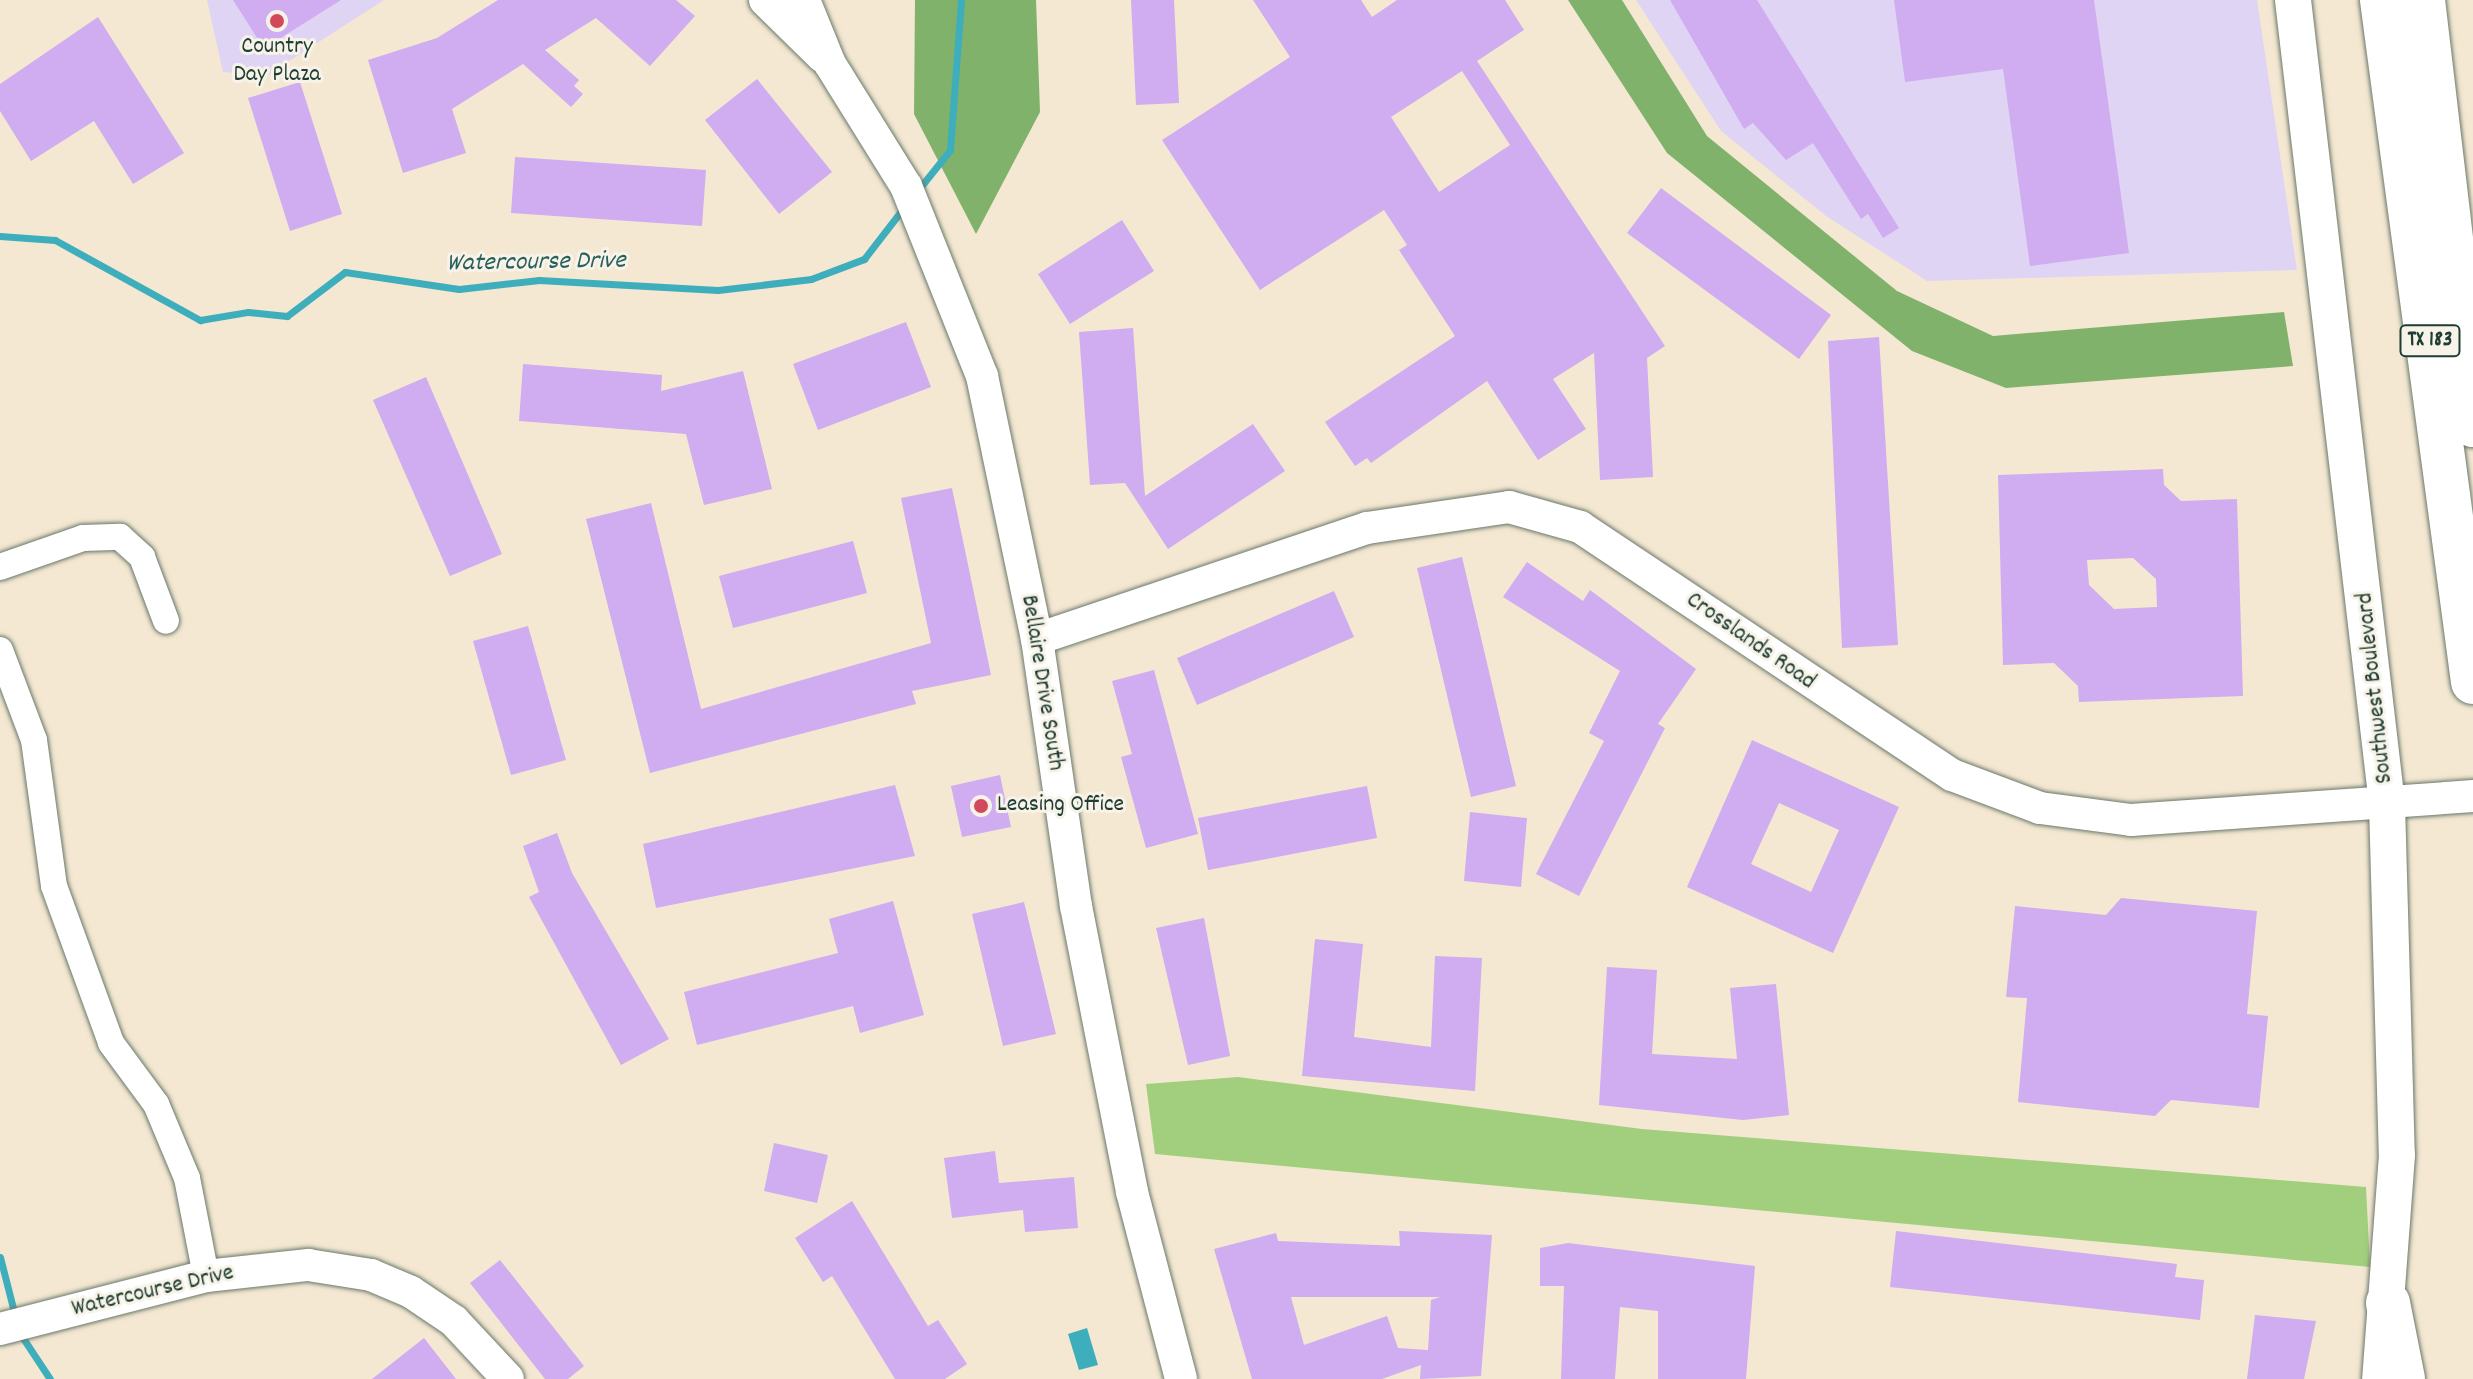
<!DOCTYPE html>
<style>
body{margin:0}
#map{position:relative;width:2473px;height:1379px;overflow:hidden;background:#f4e8d2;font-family:Dekko,sans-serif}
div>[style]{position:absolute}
.built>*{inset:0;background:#e0d4f4}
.green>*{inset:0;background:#a1cf7d}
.forest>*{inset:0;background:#80b26c}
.water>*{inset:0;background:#3faebc}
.stream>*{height:7px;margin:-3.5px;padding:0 3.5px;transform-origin:3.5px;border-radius:3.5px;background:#3faebc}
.building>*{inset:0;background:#d0acf0}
.roads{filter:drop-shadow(0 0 2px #6a796b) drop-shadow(0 0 2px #6a796b)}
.minor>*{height:26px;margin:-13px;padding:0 13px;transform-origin:13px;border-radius:13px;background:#fff}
.tertiary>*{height:32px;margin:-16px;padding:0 16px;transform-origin:16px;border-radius:16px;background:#fff}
.secondary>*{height:36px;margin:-18px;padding:0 18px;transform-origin:18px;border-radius:18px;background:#fff}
.motorway>*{height:44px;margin:-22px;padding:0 22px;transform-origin:22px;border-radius:22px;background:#fff}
.dots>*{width:22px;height:22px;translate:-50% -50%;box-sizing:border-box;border:4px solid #f7f3e8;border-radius:50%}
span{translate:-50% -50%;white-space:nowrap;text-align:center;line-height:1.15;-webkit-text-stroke:6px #f7f3e8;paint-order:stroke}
.shield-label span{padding:2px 6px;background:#f7f3e8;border:2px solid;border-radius:6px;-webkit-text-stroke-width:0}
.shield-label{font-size:22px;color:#1f3d34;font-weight:700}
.poi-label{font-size:24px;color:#1f3d34}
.left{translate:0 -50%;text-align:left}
.street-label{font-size:24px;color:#1f3d34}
.water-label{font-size:26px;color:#295f5d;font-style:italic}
</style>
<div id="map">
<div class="built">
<i style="clip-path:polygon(207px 0,384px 0,266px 76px,223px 72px)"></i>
<i style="clip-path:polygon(1636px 0,2257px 0,2297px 270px,1927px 281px,1826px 216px,1721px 131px)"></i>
</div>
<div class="green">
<i style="clip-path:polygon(1238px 1077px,1642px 1129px,2366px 1187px,2370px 1267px,1155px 1154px,1146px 1084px)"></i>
</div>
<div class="forest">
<i style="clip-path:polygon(915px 0,1036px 0,1040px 112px,976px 234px,914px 114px)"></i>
<i style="clip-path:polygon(1568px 0,1622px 0,1707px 136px,1897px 291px,1993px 336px,2284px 312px,2293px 366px,2006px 388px,1912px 351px,1667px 153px)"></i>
</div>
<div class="water">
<i style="clip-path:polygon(1087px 1328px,1098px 1365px,1079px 1370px,1068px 1334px)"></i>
</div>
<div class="stream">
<i style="left:918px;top:190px;width:51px;rotate:-51.3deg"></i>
<i style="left:950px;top:150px;width:150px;rotate:-85.8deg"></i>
<i style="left:0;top:236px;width:55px;rotate:4.2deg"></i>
<i style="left:55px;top:240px;width:166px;rotate:28.9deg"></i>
<i style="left:200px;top:320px;width:49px;rotate:-9.5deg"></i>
<i style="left:248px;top:312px;width:39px;rotate:6deg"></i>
<i style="left:287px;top:316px;width:73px;rotate:-37.2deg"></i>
<i style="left:345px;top:272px;width:115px;rotate:8.5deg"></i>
<i style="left:459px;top:289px;width:81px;rotate:-6.4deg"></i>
<i style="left:539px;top:280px;width:179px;rotate:3.2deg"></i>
<i style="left:718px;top:290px;width:94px;rotate:-6.7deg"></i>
<i style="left:811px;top:279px;width:57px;rotate:-20.7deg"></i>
<i style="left:864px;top:259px;width:67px;rotate:-52.3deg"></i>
<i style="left:0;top:1257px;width:61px;rotate:75.7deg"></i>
<i style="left:19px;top:1332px;width:56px;rotate:56.6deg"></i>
</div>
<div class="building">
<i style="clip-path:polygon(233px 0,341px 0,271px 44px,259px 41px)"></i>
<i style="clip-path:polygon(498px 0,676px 0,695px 16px,650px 66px,596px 18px,545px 50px,579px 80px,574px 86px,583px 94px,571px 107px,523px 64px,452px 109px,466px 153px,403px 173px,368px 60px,437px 38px)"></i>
<i style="clip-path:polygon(1131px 0,1174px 0,1179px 103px,1136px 105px)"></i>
<i style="clip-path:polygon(evenodd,1253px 0,1361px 0,1372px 17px,1397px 0,1505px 0,1524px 30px,1477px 61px,1665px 346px,1647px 358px,1653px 477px,1600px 480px,1594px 353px,1553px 379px,1586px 429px,1538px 460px,1487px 381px,1371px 463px,1367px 458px,1355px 466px,1325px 422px,1455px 336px,1399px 250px,1407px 245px,1384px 210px,1260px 290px,1162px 140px,1290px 57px,1253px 0,1462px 71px,1510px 145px,1439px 192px,1391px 117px,1462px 71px)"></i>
<i style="clip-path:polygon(1670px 0,1757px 0,1899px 228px,1883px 238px,1868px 214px,1861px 219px,1813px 143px,1786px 160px,1753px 123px,1744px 129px)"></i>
<i style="clip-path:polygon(1894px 0,2094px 0,2129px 253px,2030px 266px,2003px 69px,1905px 82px)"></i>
<i style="clip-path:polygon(98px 17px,184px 153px,133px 184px,94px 121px,31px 161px,0 111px,0 84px)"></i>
<i style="clip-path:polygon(757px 79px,832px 172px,779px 214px,705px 120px)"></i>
<i style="clip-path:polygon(300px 82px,342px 214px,290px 231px,248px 98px)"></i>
<i style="clip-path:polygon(515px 157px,706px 170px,702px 226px,511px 213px)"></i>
<i style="clip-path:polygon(1661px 188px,1831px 315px,1799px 359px,1627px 233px)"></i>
<i style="clip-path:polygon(1122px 220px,1154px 271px,1070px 324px,1038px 274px)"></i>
<i style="clip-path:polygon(906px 322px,931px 387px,818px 430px,793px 364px)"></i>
<i style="clip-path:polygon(1133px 328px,1145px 496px,1253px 424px,1285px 471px,1168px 549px,1125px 483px,1090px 485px,1079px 332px)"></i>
<i style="clip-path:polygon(1879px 337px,1898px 645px,1842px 648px,1828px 341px)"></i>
<i style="clip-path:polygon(523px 364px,662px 375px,661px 391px,743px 371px,772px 489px,704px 505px,686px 434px,519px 421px)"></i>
<i style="clip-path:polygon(426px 377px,502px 554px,450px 576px,373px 400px)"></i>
<i style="clip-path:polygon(evenodd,2163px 469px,2164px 485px,2181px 501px,2237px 499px,2243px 696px,2079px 702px,2078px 686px,2054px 663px,2003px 665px,1998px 475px,2163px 469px,2133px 558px,2156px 579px,2157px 607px,2114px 609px,2089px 585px,2087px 560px,2133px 558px)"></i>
<i style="clip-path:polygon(952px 488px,991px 675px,912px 691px,916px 704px,650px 773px,586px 519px,651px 503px,701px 709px,931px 643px,901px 498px)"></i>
<i style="clip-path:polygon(853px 541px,867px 593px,733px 628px,719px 576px)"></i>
<i style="clip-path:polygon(1462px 557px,1516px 786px,1471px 797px,1417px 568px)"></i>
<i style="clip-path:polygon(1527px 562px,1583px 601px,1590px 590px,1696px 669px,1658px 724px,1665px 728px,1579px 896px,1536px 874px,1604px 741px,1589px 733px,1620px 671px,1503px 597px)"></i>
<i style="clip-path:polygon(1334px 591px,1354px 637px,1197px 705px,1177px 658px)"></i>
<i style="clip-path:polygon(528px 626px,566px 760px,511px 775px,473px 641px)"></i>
<i style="clip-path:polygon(1154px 670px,1198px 834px,1146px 848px,1121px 757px,1132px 754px,1112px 681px)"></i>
<i style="clip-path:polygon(evenodd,1752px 740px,1899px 807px,1833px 953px,1687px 887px,1752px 740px,1779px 803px,1839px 830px,1811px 892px,1751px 864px,1779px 803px)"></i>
<i style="clip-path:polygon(1000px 775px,1011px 827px,962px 837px,951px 786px)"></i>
<i style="clip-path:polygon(895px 785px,915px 856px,656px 908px,643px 844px)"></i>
<i style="clip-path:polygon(1367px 786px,1377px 838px,1208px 870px,1198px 818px)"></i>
<i style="clip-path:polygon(1470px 812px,1527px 818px,1521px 887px,1464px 881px)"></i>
<i style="clip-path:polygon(557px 833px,572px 873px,669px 1039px,621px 1065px,529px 897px,539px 892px,523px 846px)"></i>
<i style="clip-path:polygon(2121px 898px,2257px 911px,2247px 1014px,2268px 1016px,2259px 1108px,2171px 1100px,2155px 1116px,2018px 1102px,2027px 998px,2006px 997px,2015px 906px,2106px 915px)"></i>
<i style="clip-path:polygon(893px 901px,924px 1015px,860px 1033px,853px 1006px,697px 1045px,684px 992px,838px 953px,829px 919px)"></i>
<i style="clip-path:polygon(1024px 902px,1056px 1034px,1003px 1046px,972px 914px)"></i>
<i style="clip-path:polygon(1204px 918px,1230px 1056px,1188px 1065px,1156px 928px)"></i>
<i style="clip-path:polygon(1315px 939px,1363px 944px,1354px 1037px,1431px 1047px,1435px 956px,1482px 958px,1475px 1091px,1302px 1076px)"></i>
<i style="clip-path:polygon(1607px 967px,1657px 970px,1652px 1054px,1737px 1059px,1730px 988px,1776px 984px,1789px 1115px,1743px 1120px,1599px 1105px)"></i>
<i style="clip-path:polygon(774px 1143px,828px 1155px,817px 1203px,764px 1191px)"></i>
<i style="clip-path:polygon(995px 1151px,999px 1183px,1074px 1177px,1078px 1228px,1025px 1232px,1023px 1210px,952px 1218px,944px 1158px)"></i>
<i style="clip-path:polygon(852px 1201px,928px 1326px,938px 1320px,967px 1364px,945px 1379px,895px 1379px,832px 1276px,823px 1282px,795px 1238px)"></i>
<i style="clip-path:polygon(evenodd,1399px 1231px,1492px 1235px,1481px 1376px,1420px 1379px,1421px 1365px,1382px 1379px,1252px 1379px,1214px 1249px,1276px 1233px,1278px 1241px,1400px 1246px,1399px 1231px,1291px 1297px,1440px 1297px,1431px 1300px,1428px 1350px,1398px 1348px,1387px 1316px,1304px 1345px,1291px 1297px)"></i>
<i style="clip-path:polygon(1896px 1231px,2177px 1264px,2175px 1277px,2204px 1280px,2200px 1320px,1890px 1287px)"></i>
<i style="clip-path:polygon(1568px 1243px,1755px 1266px,1746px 1379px,1658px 1379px,1658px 1311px,1620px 1307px,1615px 1379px,1561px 1379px,1564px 1286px,1540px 1286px,1540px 1248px)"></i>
<i style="clip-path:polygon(500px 1260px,584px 1366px,568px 1379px,545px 1379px,470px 1283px)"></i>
<i style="clip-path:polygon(2255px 1315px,2316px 1321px,2304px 1379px,2247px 1379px)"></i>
<i style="clip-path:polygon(424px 1338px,456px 1379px,372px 1379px)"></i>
</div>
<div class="roads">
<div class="minor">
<i style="left:0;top:567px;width:88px;rotate:-19.3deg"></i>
<i style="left:83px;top:538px;width:37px;rotate:-2deg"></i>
<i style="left:120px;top:537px;width:30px;rotate:42deg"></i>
<i style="left:142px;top:557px;width:68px;rotate:69.4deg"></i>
<i style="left:0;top:650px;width:96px;rotate:69.3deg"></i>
<i style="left:34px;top:740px;width:147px;rotate:82.2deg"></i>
<i style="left:54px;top:886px;width:167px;rotate:70deg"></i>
<i style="left:111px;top:1043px;width:76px;rotate:53.6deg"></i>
<i style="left:156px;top:1104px;width:80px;rotate:67.3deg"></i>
<i style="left:187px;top:1178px;width:100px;rotate:79deg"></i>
</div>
<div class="tertiary">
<i style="left:765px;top:0;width:80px;rotate:44.5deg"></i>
<i style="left:804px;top:0;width:69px;rotate:67.9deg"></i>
<i style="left:830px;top:64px;width:144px;rotate:58.1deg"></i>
<i style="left:906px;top:186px;width:205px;rotate:68.2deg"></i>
<i style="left:982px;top:376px;width:269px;rotate:78.2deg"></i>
<i style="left:1037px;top:639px;width:270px;rotate:81.7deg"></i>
<i style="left:1076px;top:906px;width:291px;rotate:78.9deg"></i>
<i style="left:1132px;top:1192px;width:193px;rotate:75.3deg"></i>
<i style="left:1037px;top:639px;width:348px;rotate:-18.6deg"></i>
<i style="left:1367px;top:528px;width:144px;rotate:-8.4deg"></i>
<i style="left:1509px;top:507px;width:74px;rotate:15.7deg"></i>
<i style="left:1580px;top:527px;width:447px;rotate:33.7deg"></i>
<i style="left:1952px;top:775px;width:94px;rotate:20.6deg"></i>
<i style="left:2040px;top:808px;width:92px;rotate:7.5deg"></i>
<i style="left:2131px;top:820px;width:343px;rotate:-4deg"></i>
<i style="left:0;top:1329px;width:213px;rotate:-14.4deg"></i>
<i style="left:206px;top:1276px;width:103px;rotate:-6.2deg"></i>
<i style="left:308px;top:1265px;width:64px;rotate:9deg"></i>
<i style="left:371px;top:1275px;width:43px;rotate:23deg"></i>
<i style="left:411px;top:1292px;width:52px;rotate:34deg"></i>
<i style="left:454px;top:1321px;width:79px;rotate:47deg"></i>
</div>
<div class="secondary">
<i style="left:2293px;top:0;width:809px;rotate:83.33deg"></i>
<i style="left:2387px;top:804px;width:351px;rotate:88.4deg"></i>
<i style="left:2397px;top:1155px;width:225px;rotate:94.3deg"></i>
</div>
<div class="motorway">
<i style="left:2382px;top:0;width:688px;rotate:82.4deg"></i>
<i style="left:2423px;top:0;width:428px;rotate:83.3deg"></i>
<i style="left:2388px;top:1303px;width:77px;rotate:78.8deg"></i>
</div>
</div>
<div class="dots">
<i style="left:277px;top:21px;background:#d1495b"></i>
<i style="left:981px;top:806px;background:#d1495b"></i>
</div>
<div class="shield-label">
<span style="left:2430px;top:341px">TX 183</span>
</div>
<div class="poi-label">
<span style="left:277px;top:62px">Country<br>Day Plaza</span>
<span class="left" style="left:997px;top:806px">Leasing Office</span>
</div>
<div class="street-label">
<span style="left:1750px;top:642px;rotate:35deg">Crosslands Road</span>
<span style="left:1041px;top:683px;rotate:81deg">Bellaire Drive South</span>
<span style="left:2376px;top:688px;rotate:-96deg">Southwest Boulevard</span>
<span style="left:153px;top:1292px;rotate:-13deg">Watercourse Drive</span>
</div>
<div class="water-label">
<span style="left:536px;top:263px;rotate:-1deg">Watercourse Drive</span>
</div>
</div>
